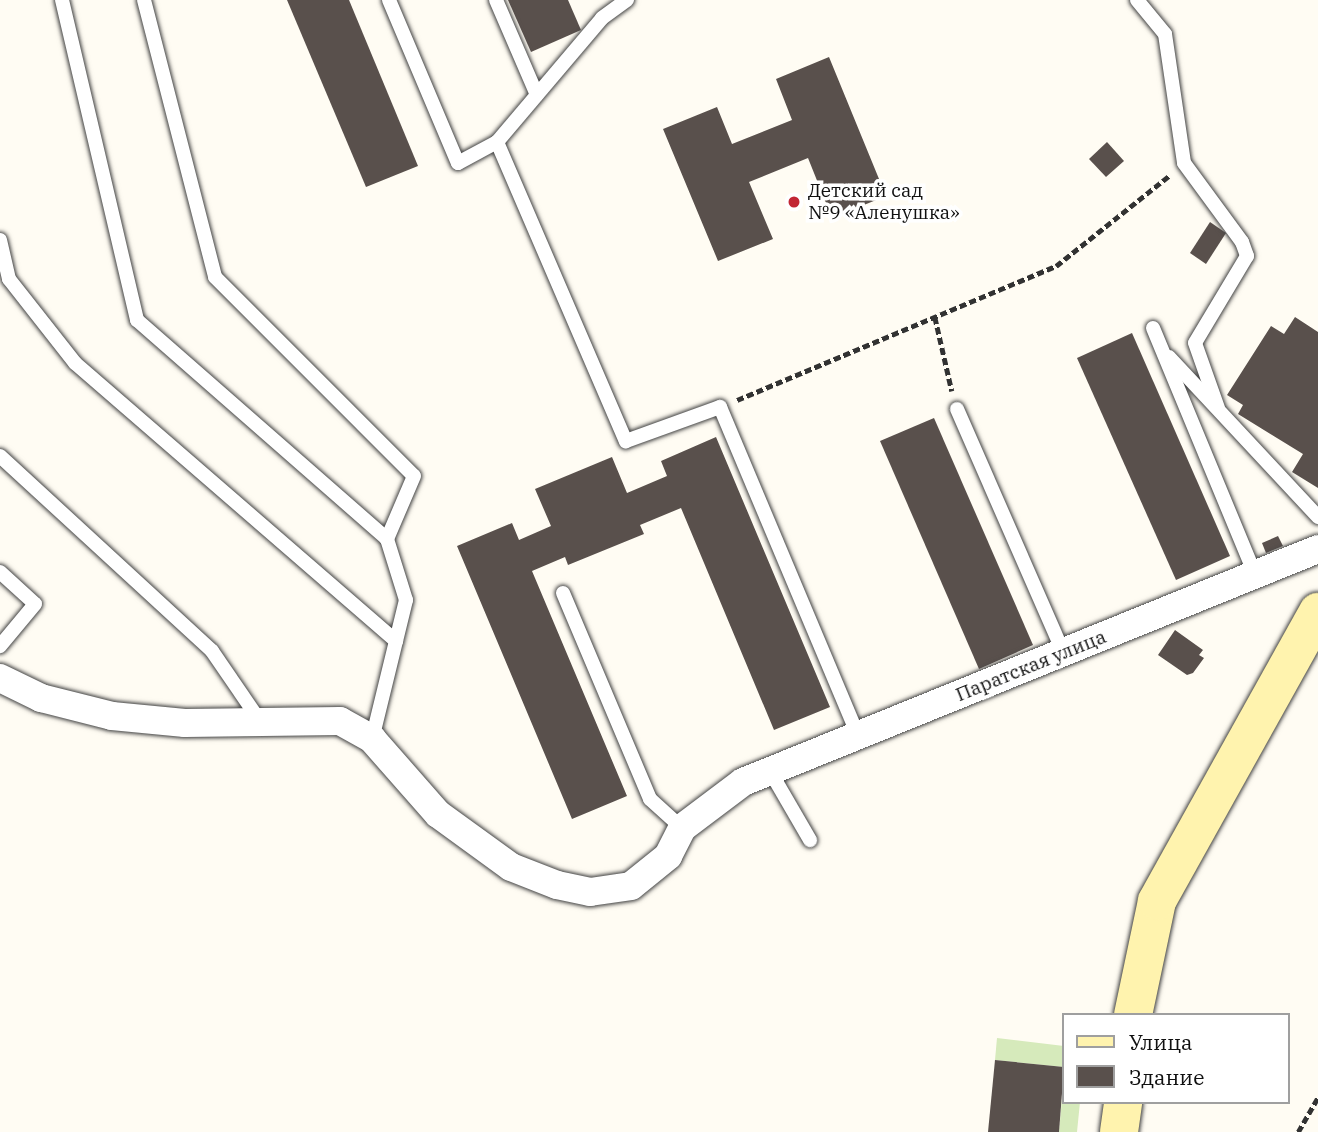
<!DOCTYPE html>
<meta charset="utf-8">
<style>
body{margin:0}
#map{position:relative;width:1318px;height:1132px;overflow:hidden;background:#fffcf3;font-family:"IBM Plex Serif",serif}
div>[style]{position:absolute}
.green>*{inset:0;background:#d6eabb}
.building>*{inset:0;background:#59504c}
.path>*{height:4.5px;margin-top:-2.25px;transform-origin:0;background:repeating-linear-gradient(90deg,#323232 0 7px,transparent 0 10.5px)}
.roads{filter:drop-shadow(0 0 2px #434343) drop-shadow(0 0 2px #434343)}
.lane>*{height:14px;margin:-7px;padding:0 7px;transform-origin:7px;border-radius:7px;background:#fff}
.street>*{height:28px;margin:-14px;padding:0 14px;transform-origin:14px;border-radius:14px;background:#fff}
.secondary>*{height:38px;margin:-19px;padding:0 19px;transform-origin:19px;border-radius:19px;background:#fff3ae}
.dots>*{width:19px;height:19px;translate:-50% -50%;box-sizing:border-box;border:4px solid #fff;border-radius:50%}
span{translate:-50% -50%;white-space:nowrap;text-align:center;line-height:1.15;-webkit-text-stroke:7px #fff;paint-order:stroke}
.poi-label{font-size:19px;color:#101010}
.left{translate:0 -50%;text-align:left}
.street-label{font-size:19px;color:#101010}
.legend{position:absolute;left:1062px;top:1013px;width:228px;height:91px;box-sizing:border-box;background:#fff;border:2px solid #9f9f9f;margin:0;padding:9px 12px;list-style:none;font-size:21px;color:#101010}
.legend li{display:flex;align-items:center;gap:14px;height:35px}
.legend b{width:35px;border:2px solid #9f9f9f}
</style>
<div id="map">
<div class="green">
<i style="clip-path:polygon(997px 1038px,1064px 1046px,1064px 1067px,995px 1060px)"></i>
<i style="clip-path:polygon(1064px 1076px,1064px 1102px,1080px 1102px,1077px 1132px,1059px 1132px)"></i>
</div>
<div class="building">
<i style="clip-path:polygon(287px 0,349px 0,418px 166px,366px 187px)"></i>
<i style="clip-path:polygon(508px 0,568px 0,581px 30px,531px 52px)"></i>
<i style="clip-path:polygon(829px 57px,886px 196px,832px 218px,808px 158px,749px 182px,773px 239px,718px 261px,663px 129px,717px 107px,732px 144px,792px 120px,776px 79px)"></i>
<i style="clip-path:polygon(1107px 142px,1124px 161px,1106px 177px,1089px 159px)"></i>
<i style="clip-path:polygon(1210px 222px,1226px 233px,1206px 264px,1190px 253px)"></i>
<i style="clip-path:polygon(1295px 317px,1318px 332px,1318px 488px,1292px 472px,1303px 454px,1238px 414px,1243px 405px,1227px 395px,1271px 326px,1284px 334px)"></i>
<i style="clip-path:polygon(1132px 333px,1230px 556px,1176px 580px,1077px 358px)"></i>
<i style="clip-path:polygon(934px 418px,1033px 645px,979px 669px,880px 441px)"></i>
<i style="clip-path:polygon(716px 437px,830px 707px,774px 730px,681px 508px,640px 525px,644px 534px,568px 565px,565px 557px,532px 571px,627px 796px,572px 819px,457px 546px,512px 523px,519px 540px,551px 526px,535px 489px,612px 457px,627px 493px,667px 476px,661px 461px)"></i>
<i style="clip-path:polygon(1278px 536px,1283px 546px,1266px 553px,1262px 543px)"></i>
<i style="clip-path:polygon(1175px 630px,1203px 650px,1199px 655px,1204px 658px,1193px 673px,1187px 675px,1158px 655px)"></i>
<i style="clip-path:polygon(995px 1060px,1064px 1067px,1059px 1132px,988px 1132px)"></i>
</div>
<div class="path">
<i style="left:935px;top:317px;width:76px;rotate:77.1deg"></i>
<i style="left:737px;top:400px;width:346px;rotate:-22.8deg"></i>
<i style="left:1056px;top:266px;width:146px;rotate:-38.6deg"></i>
<i style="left:1298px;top:1132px;width:39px;rotate:-60deg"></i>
</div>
<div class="roads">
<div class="lane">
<i style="left:62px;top:0;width:329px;rotate:76.8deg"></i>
<i style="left:137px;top:320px;width:332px;rotate:41.2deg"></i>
<i style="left:144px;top:0;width:286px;rotate:75.6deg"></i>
<i style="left:215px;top:277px;width:281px;rotate:45deg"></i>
<i style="left:414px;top:476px;width:69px;rotate:113.2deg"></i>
<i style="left:387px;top:539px;width:64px;rotate:72.7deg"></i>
<i style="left:406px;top:600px;width:143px;rotate:103.7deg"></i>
<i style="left:389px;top:0;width:177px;rotate:67.1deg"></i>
<i style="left:458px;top:163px;width:44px;rotate:-28.3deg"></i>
<i style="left:497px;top:142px;width:326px;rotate:66.7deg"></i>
<i style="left:626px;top:441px;width:100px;rotate:-19.9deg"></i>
<i style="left:720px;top:407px;width:356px;rotate:67.2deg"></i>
<i style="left:496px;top:0;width:103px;rotate:66.7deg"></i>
<i style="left:1137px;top:0;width:44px;rotate:50.5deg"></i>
<i style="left:1165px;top:34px;width:130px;rotate:81.6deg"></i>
<i style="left:1184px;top:163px;width:98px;rotate:53.7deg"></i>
<i style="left:1242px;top:242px;width:15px;rotate:70deg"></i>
<i style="left:1247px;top:256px;width:101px;rotate:120.9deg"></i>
<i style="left:1195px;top:343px;width:69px;rotate:70.5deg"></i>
<i style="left:497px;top:142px;width:162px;rotate:-49.7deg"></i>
<i style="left:602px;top:18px;width:31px;rotate:-36deg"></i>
<i style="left:0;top:240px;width:40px;rotate:77deg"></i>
<i style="left:9px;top:279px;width:107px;rotate:51.8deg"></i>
<i style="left:75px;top:363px;width:425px;rotate:40.9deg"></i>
<i style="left:1153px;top:328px;width:266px;rotate:67.5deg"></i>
<i style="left:1169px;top:357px;width:219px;rotate:47deg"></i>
<i style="left:957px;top:409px;width:265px;rotate:66.4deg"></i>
<i style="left:0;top:456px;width:288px;rotate:42.6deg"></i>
<i style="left:212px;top:651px;width:85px;rotate:55.6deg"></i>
<i style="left:0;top:572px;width:47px;rotate:42.4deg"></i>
<i style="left:35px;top:604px;width:55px;rotate:129.8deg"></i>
<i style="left:563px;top:593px;width:224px;rotate:67.1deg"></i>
<i style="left:650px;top:799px;width:43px;rotate:42.2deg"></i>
<i style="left:770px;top:771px;width:80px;rotate:59.9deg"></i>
</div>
<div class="street">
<i style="left:0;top:678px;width:46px;rotate:26deg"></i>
<i style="left:41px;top:698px;width:73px;rotate:14.2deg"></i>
<i style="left:112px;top:716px;width:73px;rotate:5.5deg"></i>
<i style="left:185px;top:723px;width:155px;rotate:-0.7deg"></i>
<i style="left:340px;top:721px;width:37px;rotate:29deg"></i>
<i style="left:372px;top:739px;width:100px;rotate:48.7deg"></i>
<i style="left:438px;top:814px;width:90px;rotate:36deg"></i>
<i style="left:511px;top:867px;width:49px;rotate:21.4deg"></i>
<i style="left:557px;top:885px;width:34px;rotate:12deg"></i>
<i style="left:590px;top:892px;width:41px;rotate:-8.3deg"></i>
<i style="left:631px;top:886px;width:48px;rotate:-39deg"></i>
<i style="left:668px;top:856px;width:31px;rotate:-63deg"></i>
<i style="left:682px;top:828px;width:76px;rotate:-37deg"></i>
<i style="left:743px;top:782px;width:620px;rotate:-22.06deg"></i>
</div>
<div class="secondary">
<i style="left:1133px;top:1015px;width:116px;rotate:-78.1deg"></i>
<i style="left:1157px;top:901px;width:331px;rotate:-60.9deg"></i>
<i style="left:1119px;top:1132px;width:30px;rotate:-82deg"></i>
</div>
</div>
<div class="dots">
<i style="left:794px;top:202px;background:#c22634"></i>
</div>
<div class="poi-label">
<span class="left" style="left:808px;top:202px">Детский сад<br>№9 «Аленушка»</span>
</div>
<div class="street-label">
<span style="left:1031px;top:666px;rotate:-22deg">Паратская улица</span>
</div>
<ul class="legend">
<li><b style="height:9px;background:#fff3ae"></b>Улица</li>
<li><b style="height:19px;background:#59504c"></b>Здание</li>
</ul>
</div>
